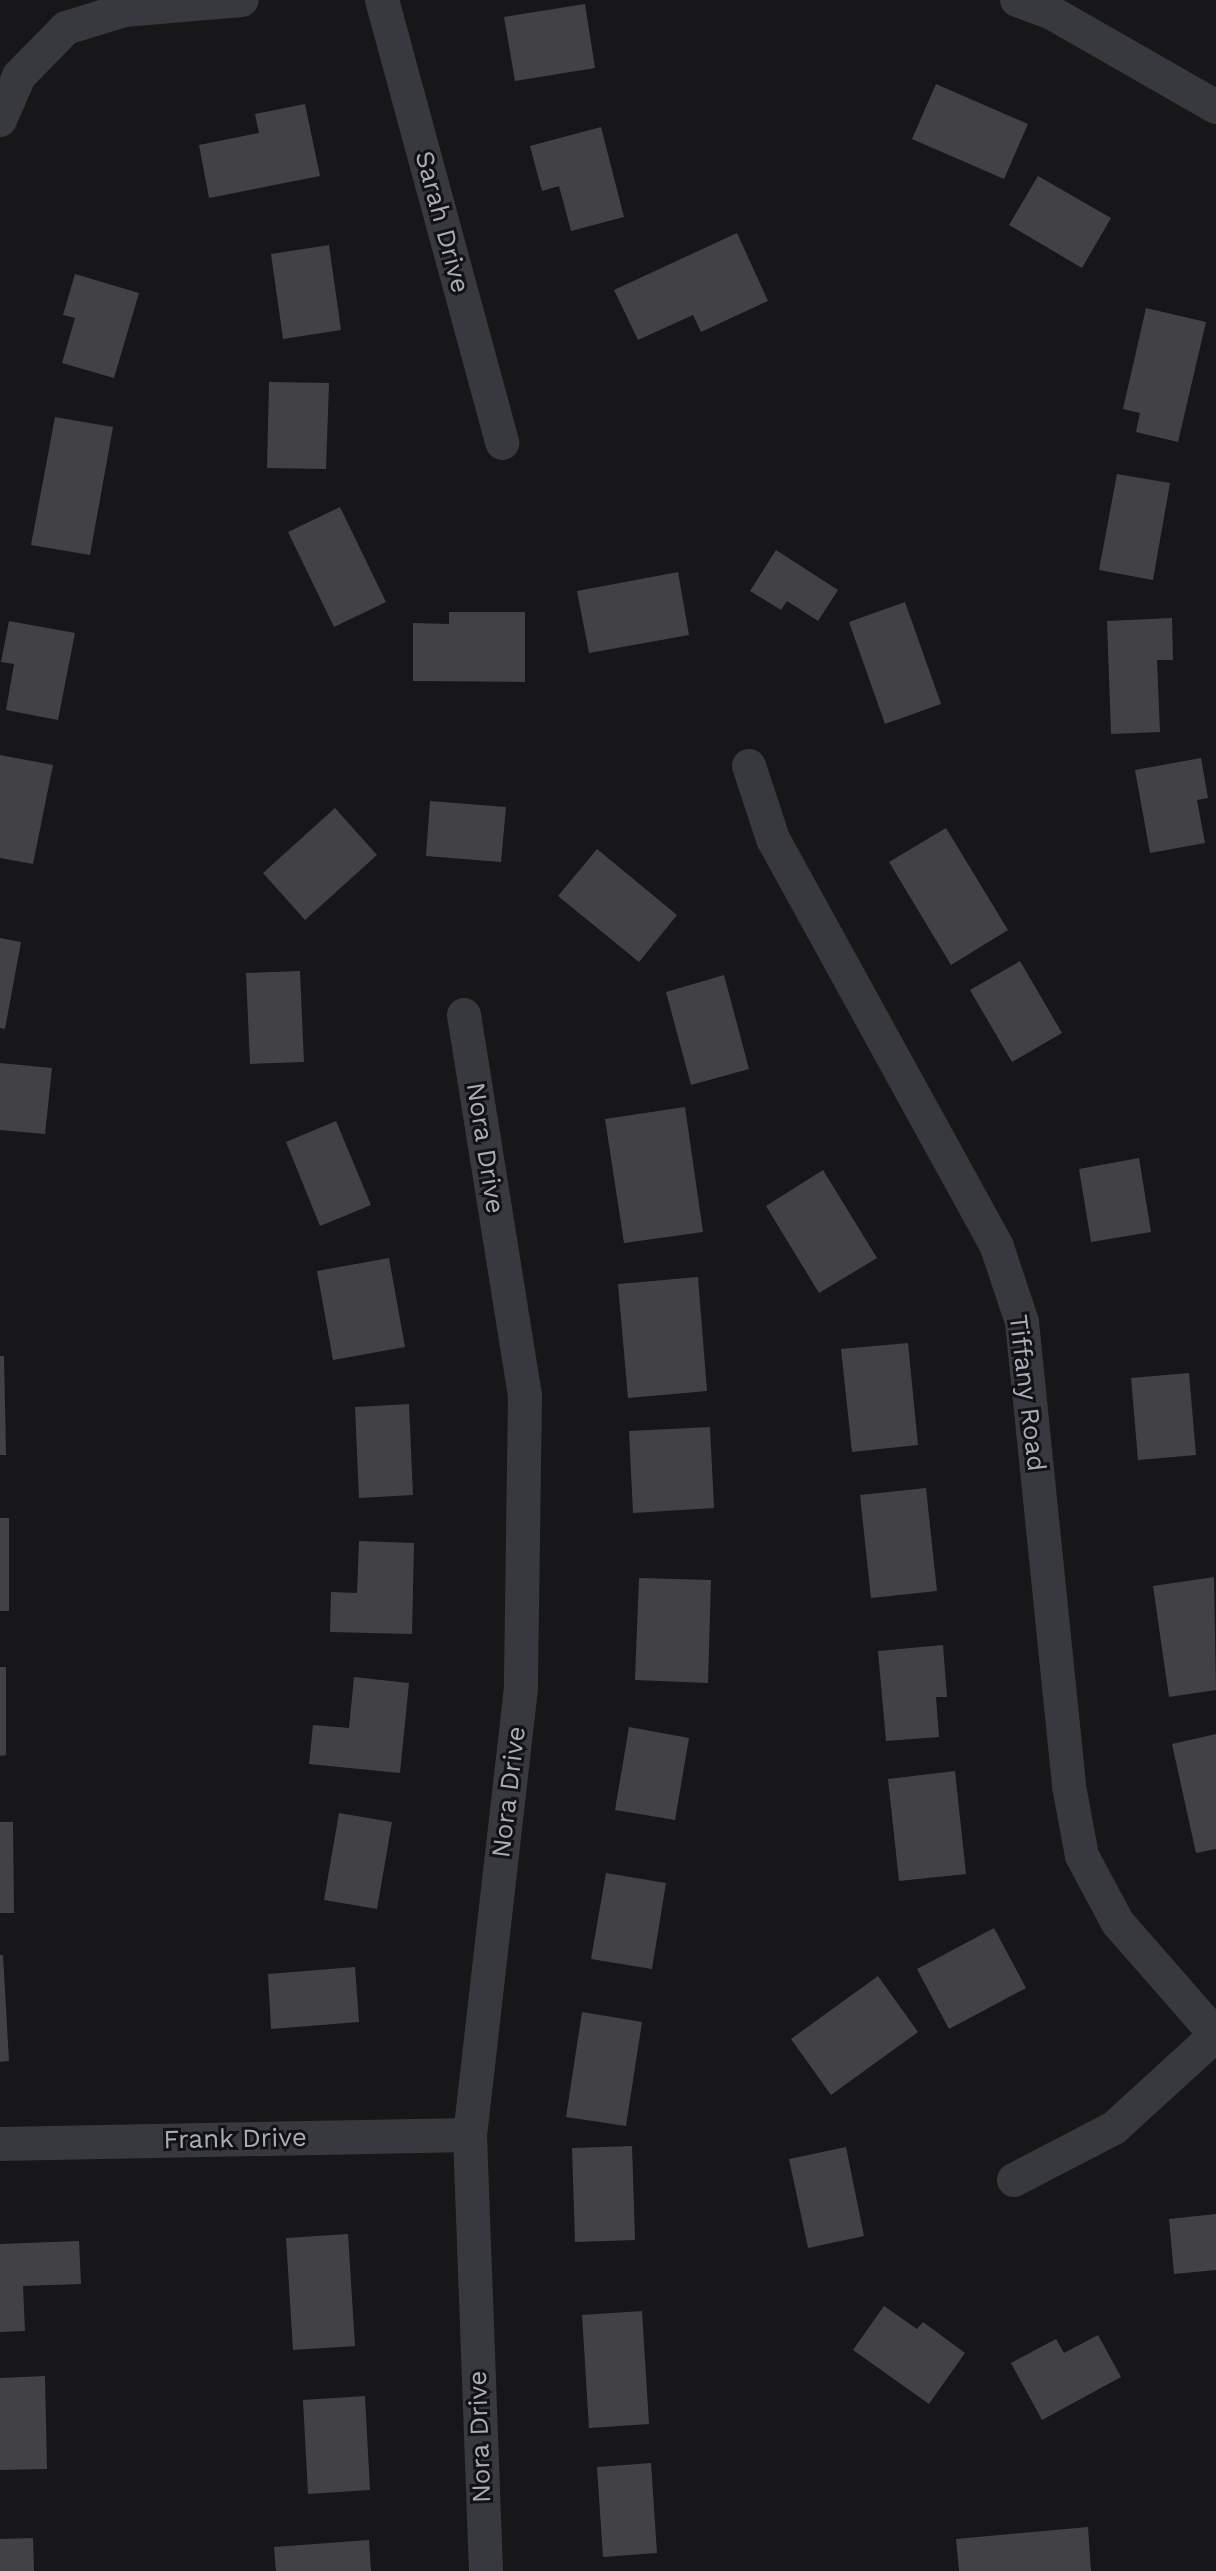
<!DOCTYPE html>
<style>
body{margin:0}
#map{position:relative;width:1216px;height:2571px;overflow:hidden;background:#171719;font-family:"Work Sans",sans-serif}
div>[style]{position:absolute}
.building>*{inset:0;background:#424246}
.minor>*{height:34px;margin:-17px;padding:0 17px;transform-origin:17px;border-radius:17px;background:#38393e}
span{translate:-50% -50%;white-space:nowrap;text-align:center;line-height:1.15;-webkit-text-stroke:6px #121214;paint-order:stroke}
.street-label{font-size:26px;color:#aaadb9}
</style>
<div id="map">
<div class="building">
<i style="clip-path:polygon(585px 4px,595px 68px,515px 81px,504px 17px)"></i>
<i style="clip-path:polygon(936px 84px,1028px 124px,1004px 179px,912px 139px)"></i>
<i style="clip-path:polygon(305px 104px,320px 176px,209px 198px,199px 145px,259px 133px,255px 114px)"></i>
<i style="clip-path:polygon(601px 127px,624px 217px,571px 231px,559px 186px,542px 191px,530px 146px)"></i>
<i style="clip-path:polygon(1038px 176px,1111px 218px,1082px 268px,1009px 225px)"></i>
<i style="clip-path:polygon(737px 233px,768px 301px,701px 332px,693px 315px,638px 340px,614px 290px)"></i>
<i style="clip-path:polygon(329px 245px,341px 330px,283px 339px,271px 254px)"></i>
<i style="clip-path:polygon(75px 274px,139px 293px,114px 378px,62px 363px,75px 318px,63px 315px)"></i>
<i style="clip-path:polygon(1146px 308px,1206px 322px,1178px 442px,1136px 432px,1140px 413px,1123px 409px)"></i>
<i style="clip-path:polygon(269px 382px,329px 383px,326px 469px,267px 468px)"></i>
<i style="clip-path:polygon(55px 417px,113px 427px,90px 555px,31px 545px)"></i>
<i style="clip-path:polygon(1117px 474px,1170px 483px,1153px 580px,1099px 570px)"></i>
<i style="clip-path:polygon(340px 507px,386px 602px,334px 627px,288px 532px)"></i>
<i style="clip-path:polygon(776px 550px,838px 590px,818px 621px,787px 601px,781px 610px,750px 591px)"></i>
<i style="clip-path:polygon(678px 572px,689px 635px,589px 653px,577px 591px)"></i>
<i style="clip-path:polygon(905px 602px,941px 704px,885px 724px,849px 622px)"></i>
<i style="clip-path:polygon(449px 612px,525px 612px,525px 682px,413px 681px,413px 623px,449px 624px)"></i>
<i style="clip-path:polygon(1172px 618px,1173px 660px,1157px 660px,1160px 732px,1111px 734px,1107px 621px)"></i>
<i style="clip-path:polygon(9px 621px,75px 633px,58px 720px,6px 710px,14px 664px,1px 662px)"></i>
<i style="clip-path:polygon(0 755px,53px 765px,33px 864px,0 858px)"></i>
<i style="clip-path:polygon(1201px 758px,1208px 798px,1197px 800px,1205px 843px,1150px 853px,1135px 770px)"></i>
<i style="clip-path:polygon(430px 801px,506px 807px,501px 862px,426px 856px)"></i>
<i style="clip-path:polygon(335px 808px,377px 855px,305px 920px,263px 873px)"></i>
<i style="clip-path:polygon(946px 828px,1008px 930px,951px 965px,889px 862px)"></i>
<i style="clip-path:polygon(597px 849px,677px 915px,639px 962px,558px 896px)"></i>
<i style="clip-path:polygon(0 938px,21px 942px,5px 1029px,0 1028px)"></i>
<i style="clip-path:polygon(1020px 961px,1062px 1033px,1012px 1062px,970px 990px)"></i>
<i style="clip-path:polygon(300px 971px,304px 1062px,250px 1064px,246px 973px)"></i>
<i style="clip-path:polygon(724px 975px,749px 1069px,691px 1085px,666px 992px)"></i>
<i style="clip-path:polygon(0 1063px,52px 1068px,45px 1134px,0 1130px)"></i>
<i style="clip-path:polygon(685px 1107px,703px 1232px,624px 1243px,605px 1119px)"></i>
<i style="clip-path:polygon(336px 1121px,371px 1205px,320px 1226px,286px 1142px)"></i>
<i style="clip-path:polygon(1139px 1158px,1151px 1232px,1091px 1242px,1079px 1169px)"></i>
<i style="clip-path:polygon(823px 1170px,877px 1258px,819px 1293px,766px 1206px)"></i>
<i style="clip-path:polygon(389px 1258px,405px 1347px,333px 1360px,317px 1271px)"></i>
<i style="clip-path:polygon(698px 1277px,707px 1391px,628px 1398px,618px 1284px)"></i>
<i style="clip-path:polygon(908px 1343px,918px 1445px,852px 1452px,841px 1349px)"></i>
<i style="clip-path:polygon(0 1356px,4px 1356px,6px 1455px,0 1455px)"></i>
<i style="clip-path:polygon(1189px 1373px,1196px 1455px,1138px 1460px,1131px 1378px)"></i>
<i style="clip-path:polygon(409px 1404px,413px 1495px,359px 1498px,355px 1407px)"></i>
<i style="clip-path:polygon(710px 1427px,714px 1508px,633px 1513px,629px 1431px)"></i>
<i style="clip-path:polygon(926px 1488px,937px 1591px,871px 1598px,860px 1495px)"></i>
<i style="clip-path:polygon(0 1518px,9px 1518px,9px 1611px,0 1611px)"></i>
<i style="clip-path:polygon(359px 1541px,414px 1543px,412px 1634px,330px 1632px,331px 1592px,357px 1593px)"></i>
<i style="clip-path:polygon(1214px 1577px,1216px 1690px,1169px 1697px,1153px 1586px)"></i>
<i style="clip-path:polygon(639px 1578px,711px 1580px,708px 1683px,635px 1680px)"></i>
<i style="clip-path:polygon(943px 1645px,947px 1697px,936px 1697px,939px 1737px,886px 1741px,878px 1651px)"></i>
<i style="clip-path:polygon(0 1667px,6px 1667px,6px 1755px,0 1756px)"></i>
<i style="clip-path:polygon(354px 1677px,409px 1683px,400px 1773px,309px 1764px,313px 1725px,349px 1728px)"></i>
<i style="clip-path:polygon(629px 1727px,689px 1738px,675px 1820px,615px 1810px)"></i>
<i style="clip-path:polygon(1216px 1734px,1216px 1849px,1196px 1853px,1172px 1744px)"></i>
<i style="clip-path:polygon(955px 1771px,966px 1874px,899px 1881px,888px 1779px)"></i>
<i style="clip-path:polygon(339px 1813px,392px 1822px,377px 1909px,324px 1900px)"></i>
<i style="clip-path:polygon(0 1822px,13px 1822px,14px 1913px,0 1913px)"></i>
<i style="clip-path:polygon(606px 1873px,666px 1883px,652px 1969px,591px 1959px)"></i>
<i style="clip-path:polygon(994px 1928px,1026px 1988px,949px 2029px,917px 1969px)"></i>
<i style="clip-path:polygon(0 1955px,3px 1955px,9px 2061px,0 2062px)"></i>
<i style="clip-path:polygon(355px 1967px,359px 2022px,271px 2029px,268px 1974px)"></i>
<i style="clip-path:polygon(878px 1976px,918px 2032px,831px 2095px,791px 2039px)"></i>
<i style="clip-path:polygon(582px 2012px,642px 2022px,626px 2126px,566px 2117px)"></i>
<i style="clip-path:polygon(632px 2146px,635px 2240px,575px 2242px,572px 2148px)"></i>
<i style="clip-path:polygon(846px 2147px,864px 2236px,808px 2248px,789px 2159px)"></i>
<i style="clip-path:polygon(1216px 2214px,1216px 2270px,1174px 2274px,1169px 2219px)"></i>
<i style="clip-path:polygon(348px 2234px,355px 2346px,293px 2350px,286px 2238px)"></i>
<i style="clip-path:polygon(79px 2241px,81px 2284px,23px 2286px,25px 2331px,0 2332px,0 2244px)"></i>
<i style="clip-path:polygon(884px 2306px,917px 2329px,923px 2322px,965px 2353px,929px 2404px,853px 2350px)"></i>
<i style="clip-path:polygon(642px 2311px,649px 2424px,589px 2428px,582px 2315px)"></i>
<i style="clip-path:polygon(1098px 2335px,1121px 2377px,1042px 2420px,1011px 2363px,1056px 2339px,1064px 2353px)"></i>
<i style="clip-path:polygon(45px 2376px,47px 2469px,0 2470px,0 2378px)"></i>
<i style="clip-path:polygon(365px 2396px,370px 2490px,308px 2494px,303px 2400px)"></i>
<i style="clip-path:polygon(651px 2463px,657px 2553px,603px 2557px,597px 2467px)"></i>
<i style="clip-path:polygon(1088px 2527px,1091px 2571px,959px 2571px,956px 2539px)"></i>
<i style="clip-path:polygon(33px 2538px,34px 2571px,0 2571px,0 2539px)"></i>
<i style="clip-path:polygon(369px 2540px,371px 2571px,276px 2571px,274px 2547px)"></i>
</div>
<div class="minor">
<i style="left:382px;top:0;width:459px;rotate:74.8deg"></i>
<i style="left:1017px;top:0;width:37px;rotate:20deg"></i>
<i style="left:1052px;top:13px;width:189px;rotate:29.8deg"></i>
<i style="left:0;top:120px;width:48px;rotate:-66.6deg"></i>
<i style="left:19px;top:76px;width:67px;rotate:-45.6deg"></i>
<i style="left:66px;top:28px;width:61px;rotate:-17.2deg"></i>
<i style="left:124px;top:10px;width:118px;rotate:-4.8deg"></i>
<i style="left:749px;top:766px;width:77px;rotate:71.8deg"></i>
<i style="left:773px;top:839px;width:465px;rotate:61.2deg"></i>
<i style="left:997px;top:1247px;width:79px;rotate:71.6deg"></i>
<i style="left:1022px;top:1322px;width:466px;rotate:84.2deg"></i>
<i style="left:1069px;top:1786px;width:71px;rotate:79.5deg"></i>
<i style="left:1082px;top:1856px;width:76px;rotate:61.8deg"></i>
<i style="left:1118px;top:1923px;width:149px;rotate:48.8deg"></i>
<i style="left:464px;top:1015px;width:384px;rotate:80.9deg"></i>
<i style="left:525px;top:1394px;width:294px;rotate:90.8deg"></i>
<i style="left:521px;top:1688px;width:450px;rotate:96.5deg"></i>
<i style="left:470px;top:2135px;width:436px;rotate:87.9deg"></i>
<i style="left:0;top:2144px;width:470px;rotate:-1.1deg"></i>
<i style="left:1014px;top:2180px;width:113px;rotate:-27.5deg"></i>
<i style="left:1114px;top:2128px;width:138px;rotate:-42.4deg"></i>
</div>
<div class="street-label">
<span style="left:442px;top:222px;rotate:75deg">Sarah Drive</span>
<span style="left:485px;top:1148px;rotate:81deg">Nora Drive</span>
<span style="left:1027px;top:1393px;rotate:83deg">Tiffany Road</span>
<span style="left:509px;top:1792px;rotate:-83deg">Nora Drive</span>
<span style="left:235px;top:2139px;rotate:-1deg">Frank Drive</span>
<span style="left:480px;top:2437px;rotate:-92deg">Nora Drive</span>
</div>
</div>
